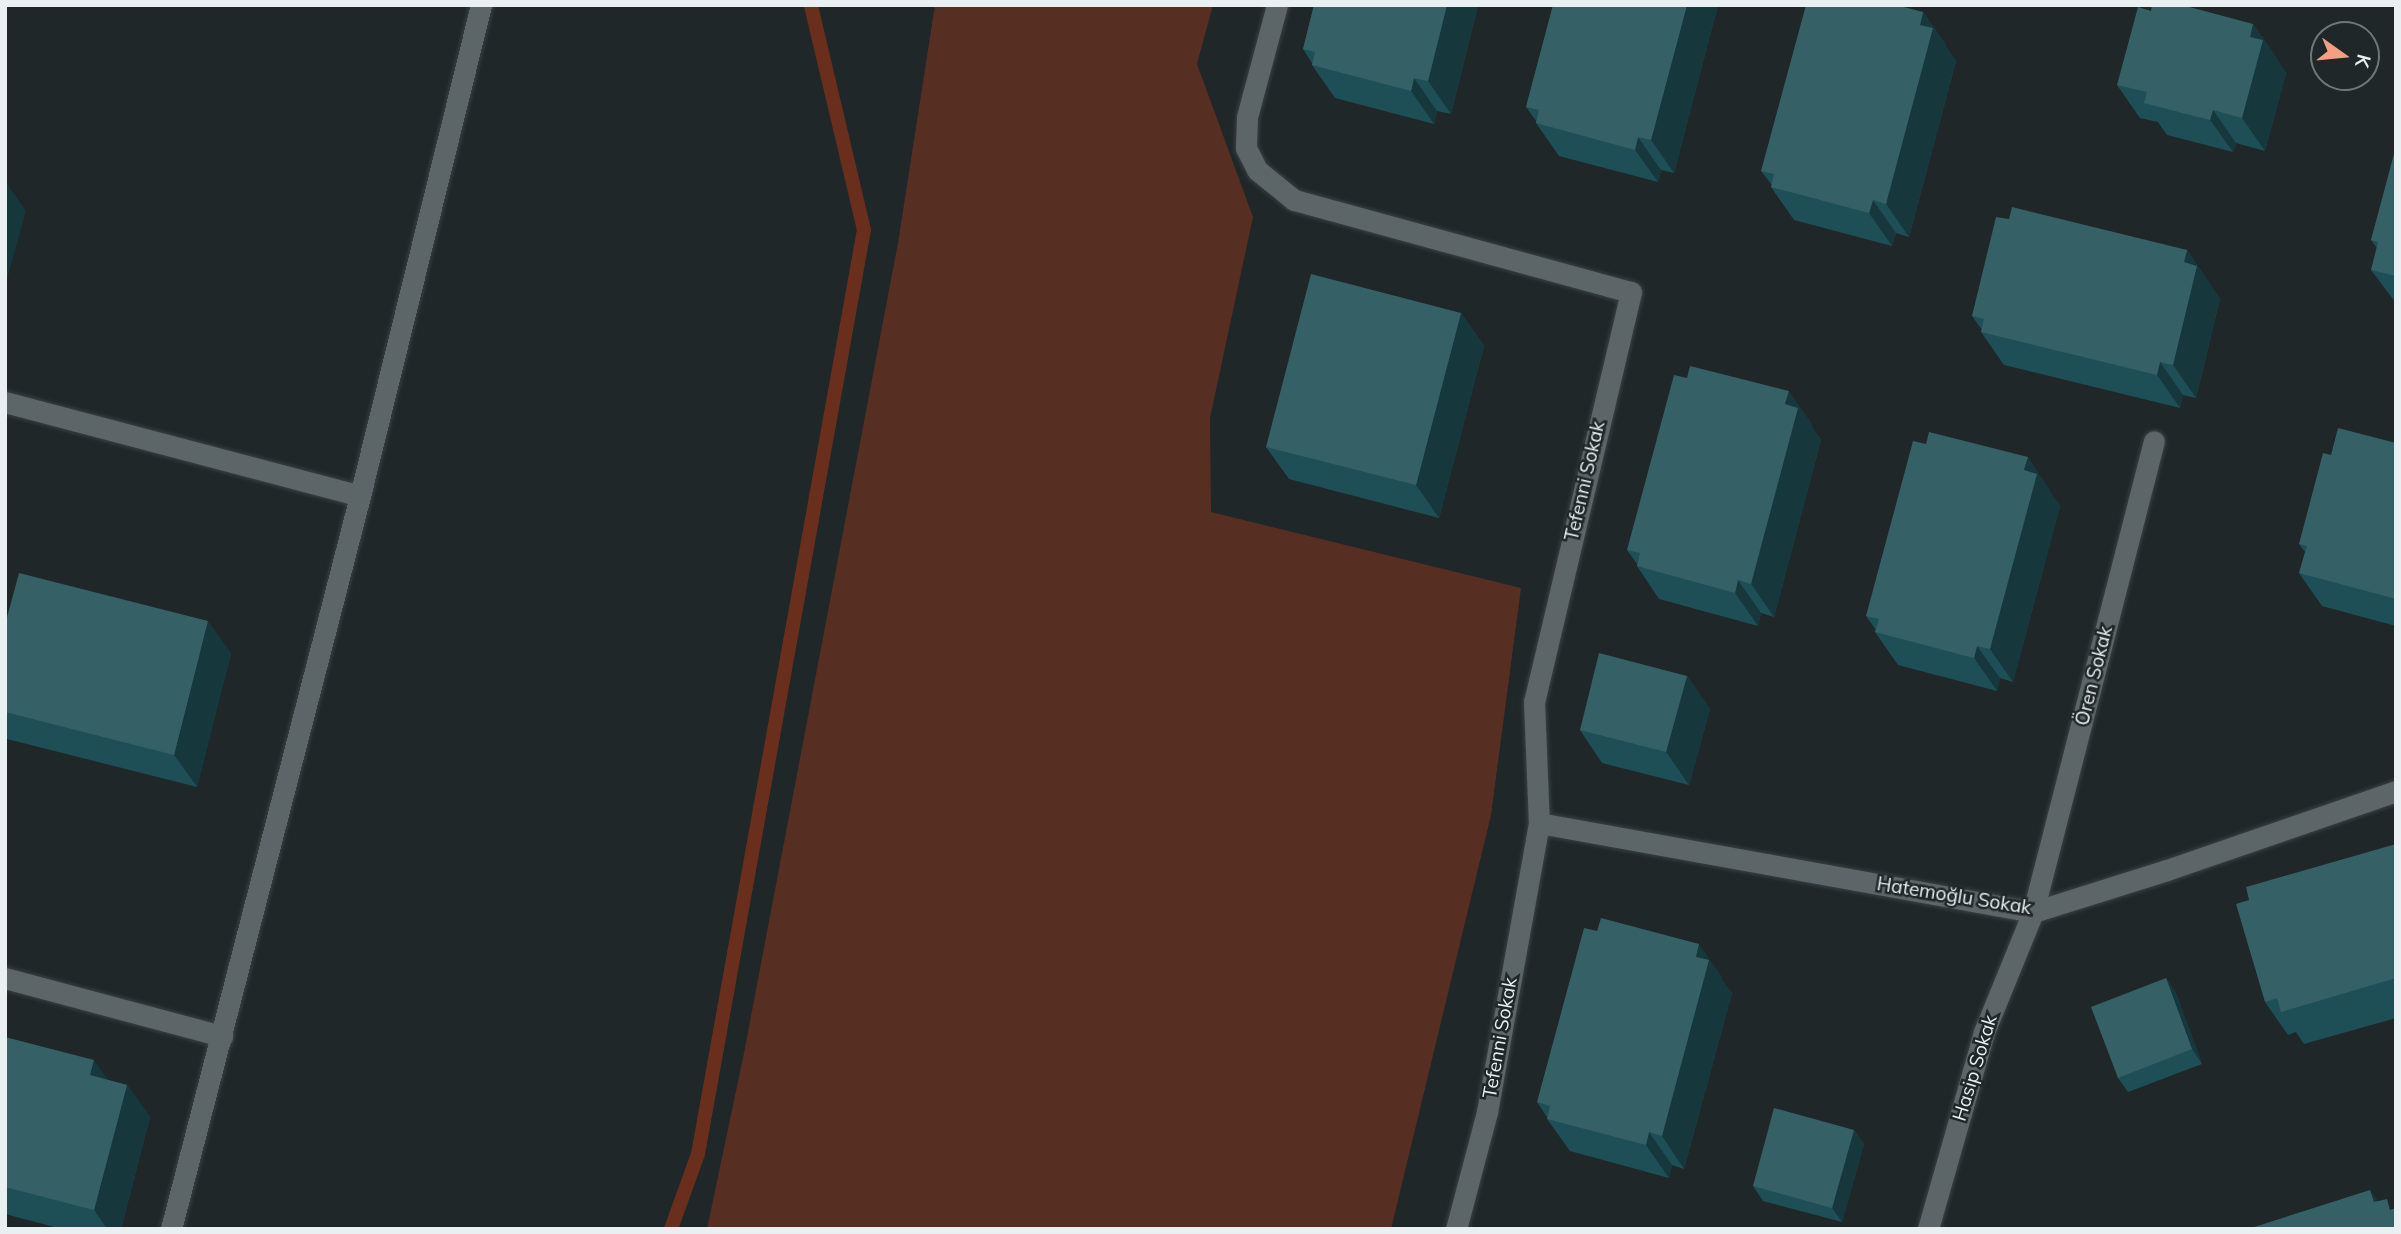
<!DOCTYPE html>
<meta charset="utf-8">
<style>
body{margin:0}
#map{position:relative;width:2401px;height:1234px;overflow:hidden;background:#1f2729;font-family:Mulish,sans-serif}
div>[style]{position:absolute}
.green>*{inset:0;background:#572f22}
.stream>*{height:14px;margin:-7px;padding:0 7px;transform-origin:7px;border-radius:7px;background:#692f1c}
.roads{filter:drop-shadow(0 0 2px #3a4143) drop-shadow(0 0 2px #3a4143)}
.minor>*{height:21px;margin:-10.5px;padding:0 10.5px;transform-origin:10.5px;border-radius:10.5px;background:#5c6668}
.wall>*{inset:0;background:#1f4f56}
.shaded-wall>*{inset:0;background:#16383d}
.building>*{inset:0;background:#356066}
span{translate:-50% -50%;white-space:nowrap;text-align:center;line-height:1.15;-webkit-text-stroke:5px #1f2729;paint-order:stroke}
.street-label{font-size:19px;color:#eaf0f1}
.frame{position:absolute;inset:0;border:7px solid #eaf0f1;pointer-events:none}
.north{position:absolute;left:2310px;top:21px;width:70px;height:70px;box-sizing:border-box;background:#1f2729;border:2px solid #707779;border-radius:50%;rotate:105deg;font-size:19px;font-weight:700;line-height:28px;text-align:center;color:#eaf0f1}
.north::after{content:'';display:block;margin:auto;width:24px;height:32px;background:#f39f84;clip-path:polygon(50% 0,100% 100%,50% 72%,0 100%)}
</style>
<div id="map">
<div class="green">
<i style="clip-path:polygon(935px 5px,1213px 5px,1197px 64px,1253px 217px,1210px 418px,1211px 512px,1521px 588px,1491px 815px,1391px 1229px,707px 1229px,744px 1053px,898px 243px)"></i>
</div>
<div class="stream">
<i style="left:671px;top:1229px;width:80px;rotate:-70.2deg"></i>
<i style="left:698px;top:1154px;width:939px;rotate:-79.82deg"></i>
<i style="left:864px;top:230px;width:231px;rotate:-103.3deg"></i>
</div>
<div class="roads">
<div class="minor">
<i style="left:1277px;top:5px;width:116px;rotate:105deg"></i>
<i style="left:1247px;top:117px;width:31px;rotate:92deg"></i>
<i style="left:1246px;top:148px;width:25px;rotate:63deg"></i>
<i style="left:1257px;top:170px;width:48px;rotate:39deg"></i>
<i style="left:1294px;top:200px;width:349px;rotate:15.3deg"></i>
<i style="left:1631px;top:292px;width:420px;rotate:103.3deg"></i>
<i style="left:1534px;top:701px;width:122px;rotate:87.7deg"></i>
<i style="left:1539px;top:823px;width:294px;rotate:100.2deg"></i>
<i style="left:1487px;top:1112px;width:121px;rotate:104.8deg"></i>
<i style="left:5px;top:402px;width:367px;rotate:14.8deg"></i>
<i style="left:1539px;top:823px;width:502px;rotate:10.21deg"></i>
<i style="left:2033px;top:912px;width:140px;rotate:-17.4deg"></i>
<i style="left:2167px;top:870px;width:242px;rotate:-19deg"></i>
<i style="left:5px;top:978px;width:225px;rotate:15deg"></i>
<i style="left:171px;top:1229px;width:757px;rotate:-75.54deg"></i>
<i style="left:360px;top:496px;width:506px;rotate:-76.16deg"></i>
<i style="left:1928px;top:1229px;width:205px;rotate:-74.1deg"></i>
<i style="left:1984px;top:1032px;width:130px;rotate:-67.8deg"></i>
<i style="left:2033px;top:912px;width:486px;rotate:-75.6deg"></i>
</div>
</div>
<div class="wall">
<i style="clip-path:polygon(1314px 5px,1478px 5px,1451px 114px,1437px 111px,1434px 124px,1335px 98px,1312px 65px,1312px 63px,1303px 49px)"></i>
<i style="clip-path:polygon(1553px 5px,1718px 5px,1674px 173px,1661px 170px,1658px 182px,1559px 156px,1536px 123px,1536px 121px,1526px 107px)"></i>
<i style="clip-path:polygon(2151px 11px,2253px 24px,2276px 57px,2276px 58px,2286px 73px,2265px 151px,2236px 143px,2233px 152px,2167px 135px,2158px 122px,2140px 118px,2117px 85px)"></i>
<i style="clip-path:polygon(1923px 12px,1946px 45px,1946px 47px,1956px 61px,1909px 237px,1896px 233px,1892px 246px,1794px 220px,1771px 187px,1772px 185px,1761px 171px)"></i>
<i style="clip-path:polygon(2396px 151px,2396px 303px,2371px 270px,2377px 248px,2371px 240px)"></i>
<i style="clip-path:polygon(2009px 219px,2187px 250px,2220px 299px,2196px 398px,2183px 395px,2180px 408px,2004px 365px,1981px 332px,1982px 330px,1972px 316px)"></i>
<i style="clip-path:polygon(1461px 313px,1484px 346px,1439px 518px,1289px 479px,1266px 447px)"></i>
<i style="clip-path:polygon(1812px 424px,1811px 426px,1821px 440px,1774px 617px,1761px 613px,1758px 626px,1659px 599px,1637px 566px,1637px 564px,1627px 550px)"></i>
<i style="clip-path:polygon(2396px 443px,2396px 626px,2322px 606px,2299px 573px,2305px 552px,2299px 544px,2331px 455px)"></i>
<i style="clip-path:polygon(2050px 490px,2050px 492px,2060px 506px,2013px 682px,2000px 678px,1997px 691px,1898px 665px,1875px 632px,1876px 630px,1866px 616px)"></i>
<i style="clip-path:polygon(5px 625px,231px 653px,197px 787px,7px 739px,5px 736px)"></i>
<i style="clip-path:polygon(1687px 676px,1710px 709px,1689px 785px,1602px 763px,1580px 730px)"></i>
<i style="clip-path:polygon(2396px 844px,2396px 1018px,2304px 1044px,2296px 1032px,2288px 1035px,2265px 1002px)"></i>
<i style="clip-path:polygon(1722px 977px,1721px 979px,1732px 993px,1684px 1169px,1672px 1165px,1669px 1178px,1570px 1151px,1547px 1119px,1547px 1117px,1537px 1102px)"></i>
<i style="clip-path:polygon(2166px 978px,2176px 993px,2202px 1064px,2128px 1092px,2118px 1078px)"></i>
<i style="clip-path:polygon(5px 1037px,108px 1080px,127px 1085px,150px 1117px,121px 1229px,62px 1229px,5px 1214px)"></i>
<i style="clip-path:polygon(1854px 1130px,1864px 1144px,1842px 1222px,1763px 1201px,1753px 1186px)"></i>
</div>
<div class="shaded-wall">
<i style="clip-path:polygon(1447px 5px,1478px 5px,1451px 114px,1428px 81px)"></i>
<i style="clip-path:polygon(1687px 5px,1718px 5px,1674px 173px,1651px 140px)"></i>
<i style="clip-path:polygon(1923px 12px,1946px 45px,1946px 47px,1956px 61px,1909px 237px,1886px 204px,1920px 25px)"></i>
<i style="clip-path:polygon(2253px 24px,2276px 57px,2276px 58px,2286px 73px,2265px 151px,2242px 118px,2250px 37px)"></i>
<i style="clip-path:polygon(1414px 78px,1437px 111px,1434px 124px,1411px 91px)"></i>
<i style="clip-path:polygon(2213px 110px,2236px 143px,2233px 152px,2210px 120px)"></i>
<i style="clip-path:polygon(1638px 137px,1661px 170px,1658px 182px,1635px 150px)"></i>
<i style="clip-path:polygon(5px 181px,26px 211px,5px 286px)"></i>
<i style="clip-path:polygon(1873px 200px,1896px 233px,1892px 246px,1869px 213px)"></i>
<i style="clip-path:polygon(2187px 250px,2220px 299px,2196px 398px,2173px 365px,2184px 262px)"></i>
<i style="clip-path:polygon(1461px 313px,1484px 346px,1439px 518px,1416px 485px)"></i>
<i style="clip-path:polygon(2160px 362px,2183px 395px,2180px 408px,2157px 375px)"></i>
<i style="clip-path:polygon(1789px 391px,1812px 424px,1811px 426px,1821px 440px,1774px 617px,1751px 584px,1785px 404px)"></i>
<i style="clip-path:polygon(2028px 457px,2050px 490px,2050px 492px,2060px 506px,2013px 682px,1990px 649px,2024px 470px)"></i>
<i style="clip-path:polygon(1738px 580px,1761px 613px,1758px 626px,1735px 593px)"></i>
<i style="clip-path:polygon(208px 621px,231px 653px,197px 787px,174px 755px)"></i>
<i style="clip-path:polygon(1977px 646px,2000px 678px,1997px 691px,1974px 658px)"></i>
<i style="clip-path:polygon(1687px 676px,1710px 709px,1689px 785px,1666px 752px)"></i>
<i style="clip-path:polygon(1699px 944px,1722px 977px,1721px 979px,1732px 993px,1684px 1169px,1662px 1136px,1696px 957px)"></i>
<i style="clip-path:polygon(2166px 978px,2176px 993px,2202px 1064px,2192px 1049px)"></i>
<i style="clip-path:polygon(94px 1060px,117px 1093px,90px 1075px)"></i>
<i style="clip-path:polygon(127px 1085px,150px 1117px,121px 1229px,107px 1229px,94px 1210px)"></i>
<i style="clip-path:polygon(1854px 1130px,1864px 1144px,1842px 1222px,1832px 1208px)"></i>
<i style="clip-path:polygon(1649px 1132px,1672px 1165px,1669px 1178px,1646px 1145px)"></i>
<i style="clip-path:polygon(2370px 1190px,2393px 1222px,2374px 1202px)"></i>
</div>
<div class="building">
<i style="clip-path:polygon(1314px 5px,1447px 5px,1428px 81px,1414px 78px,1411px 91px,1312px 65px,1315px 52px,1303px 49px)"></i>
<i style="clip-path:polygon(1553px 5px,1687px 5px,1651px 140px,1638px 137px,1635px 150px,1536px 123px,1539px 110px,1526px 107px)"></i>
<i style="clip-path:polygon(1806px 5px,1896px 5px,1923px 12px,1920px 25px,1933px 28px,1886px 204px,1873px 200px,1869px 213px,1771px 187px,1774px 174px,1761px 171px)"></i>
<i style="clip-path:polygon(2152px 5px,2182px 5px,2253px 24px,2250px 37px,2263px 40px,2242px 118px,2213px 110px,2210px 120px,2144px 103px,2147px 92px,2117px 85px,2138px 7px,2151px 11px)"></i>
<i style="clip-path:polygon(2395px 150px,2396px 151px,2396px 276px,2371px 270px,2378px 242px,2371px 240px)"></i>
<i style="clip-path:polygon(2012px 207px,2187px 250px,2184px 262px,2197px 266px,2173px 365px,2160px 362px,2157px 375px,1981px 332px,1984px 319px,1972px 316px,1996px 217px,2009px 219px)"></i>
<i style="clip-path:polygon(1311px 274px,1461px 313px,1416px 485px,1266px 447px)"></i>
<i style="clip-path:polygon(1690px 366px,1789px 391px,1785px 404px,1798px 408px,1751px 584px,1738px 580px,1735px 593px,1637px 566px,1640px 553px,1627px 550px,1674px 375px,1687px 378px)"></i>
<i style="clip-path:polygon(2338px 428px,2396px 443px,2396px 599px,2299px 573px,2307px 546px,2299px 544px,2323px 453px,2331px 455px)"></i>
<i style="clip-path:polygon(1929px 432px,2028px 457px,2024px 470px,2037px 474px,1990px 649px,1977px 646px,1974px 658px,1875px 632px,1879px 619px,1866px 616px,1913px 441px,1926px 444px)"></i>
<i style="clip-path:polygon(19px 573px,208px 621px,174px 755px,5px 712px,5px 625px)"></i>
<i style="clip-path:polygon(1599px 653px,1687px 676px,1666px 752px,1580px 730px)"></i>
<i style="clip-path:polygon(2396px 844px,2396px 978px,2281px 1012px,2277px 998px,2265px 1002px,2236px 904px,2249px 900px,2246px 887px)"></i>
<i style="clip-path:polygon(1601px 918px,1699px 944px,1696px 957px,1709px 960px,1662px 1136px,1649px 1132px,1646px 1145px,1547px 1119px,1550px 1106px,1537px 1102px,1584px 928px,1597px 931px)"></i>
<i style="clip-path:polygon(2166px 978px,2192px 1049px,2118px 1078px,2091px 1007px)"></i>
<i style="clip-path:polygon(5px 1037px,94px 1060px,90px 1075px,127px 1085px,94px 1210px,5px 1187px)"></i>
<i style="clip-path:polygon(1774px 1108px,1854px 1130px,1832px 1208px,1753px 1186px)"></i>
<i style="clip-path:polygon(2370px 1190px,2374px 1202px,2387px 1199px,2390px 1210px,2396px 1208px,2396px 1229px,2248px 1229px)"></i>
</div>
<div class="street-label">
<span style="left:1585px;top:481px;rotate:-77deg">Tefenni Sokak</span>
<span style="left:2094px;top:676px;rotate:-76deg">Ören Sokak</span>
<span style="left:1954px;top:896px;rotate:9deg">Hatemoğlu Sokak</span>
<span style="left:1500px;top:1038px;rotate:-80deg">Tefenni Sokak</span>
<span style="left:1975px;top:1068px;rotate:-73deg">Hasip Sokak</span>
</div>
<div class="frame"></div>
<div class="north">K</div>
</div>
